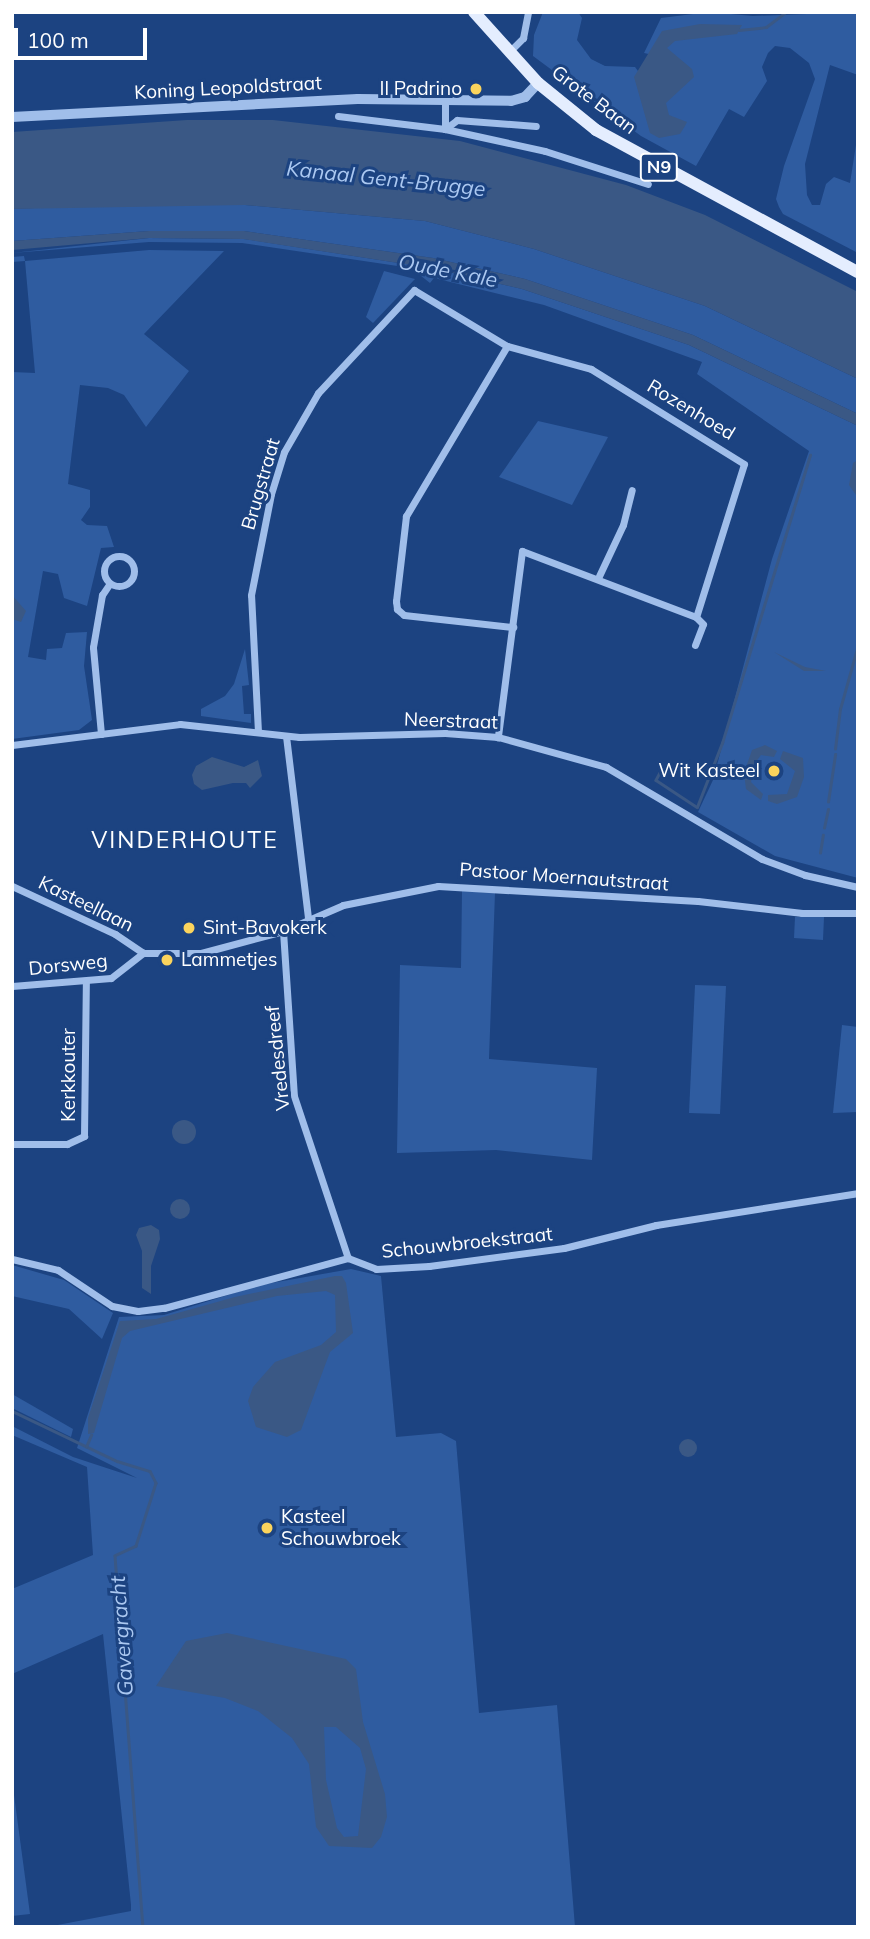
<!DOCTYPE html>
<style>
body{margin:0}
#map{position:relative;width:870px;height:1939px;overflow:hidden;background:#1c4381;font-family:Mulish,sans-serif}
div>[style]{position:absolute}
.green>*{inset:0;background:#2f5ca0}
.water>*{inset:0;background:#3a5885}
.round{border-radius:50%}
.stream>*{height:2.5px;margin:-1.25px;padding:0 1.25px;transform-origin:1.25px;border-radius:1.25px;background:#3a5885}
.minor>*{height:7px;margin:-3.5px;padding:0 3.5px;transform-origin:3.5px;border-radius:3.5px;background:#a0beea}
.minor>.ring{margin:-3.5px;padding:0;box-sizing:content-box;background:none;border:7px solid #a0beea;border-radius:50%}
.tertiary>*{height:10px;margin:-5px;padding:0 5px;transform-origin:5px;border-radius:5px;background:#a0beea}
.primary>*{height:12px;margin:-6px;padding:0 6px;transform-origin:6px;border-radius:6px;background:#e4edfe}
.dots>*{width:19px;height:19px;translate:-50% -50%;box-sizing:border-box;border:4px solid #1c4381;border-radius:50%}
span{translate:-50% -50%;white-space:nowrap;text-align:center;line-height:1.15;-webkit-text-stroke:6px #1c4381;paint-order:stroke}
.shield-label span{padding:2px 5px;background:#1c4381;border:2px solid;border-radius:5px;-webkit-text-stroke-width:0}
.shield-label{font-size:18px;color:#fff;font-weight:700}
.street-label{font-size:19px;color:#fff}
.poi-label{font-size:19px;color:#fff}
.right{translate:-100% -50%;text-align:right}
.left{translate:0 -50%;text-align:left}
.water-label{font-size:21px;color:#abc8f1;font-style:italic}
.quarter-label{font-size:23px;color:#fff;letter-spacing:2px}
.frame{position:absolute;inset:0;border:14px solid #fff;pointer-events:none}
.scale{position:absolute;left:14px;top:28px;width:133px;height:32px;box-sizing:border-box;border:4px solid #fff;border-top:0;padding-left:9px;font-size:21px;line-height:24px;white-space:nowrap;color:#fff;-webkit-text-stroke:5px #1c4381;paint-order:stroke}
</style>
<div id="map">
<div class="green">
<i style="clip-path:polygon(543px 12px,578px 12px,582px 18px,577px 40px,591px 59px,605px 66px,635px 67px,638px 71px,658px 56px,644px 53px,661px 18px,709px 12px,753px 16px,858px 12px,858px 75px,830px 65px,805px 164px,807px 195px,812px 205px,820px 205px,826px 184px,834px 177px,850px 183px,858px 132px,858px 253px,783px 214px,779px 207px,776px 199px,784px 166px,815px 79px,809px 63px,790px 48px,775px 46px,768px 53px,762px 67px,767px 81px,744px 117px,729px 109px,696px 166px,641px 136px,533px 56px,534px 35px)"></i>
<i style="clip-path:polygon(148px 203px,245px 205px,425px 221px,534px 249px,705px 306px,858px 379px,858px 414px,693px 335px,525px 279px,433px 258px,244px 231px,149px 231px,12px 241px,12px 209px)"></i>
<i style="clip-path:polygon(149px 238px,244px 239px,431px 268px,522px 289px,689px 345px,858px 426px,858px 878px,775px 856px,698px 812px,713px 780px,772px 559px,809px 451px,697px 374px,702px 362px,544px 305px,434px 278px,430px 283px,411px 268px,242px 243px,149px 242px,12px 253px)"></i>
<i style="clip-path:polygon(149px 250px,224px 251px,144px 334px,189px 371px,146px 427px,124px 395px,108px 388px,80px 385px,68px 484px,90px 490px,90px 507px,81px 520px,87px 525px,107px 526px,114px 547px,101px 548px,87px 606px,64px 598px,58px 574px,43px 571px,28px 657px,46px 660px,47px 649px,62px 648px,66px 633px,87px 632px,84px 666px,92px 720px,79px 730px,12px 739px,12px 372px,35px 373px,25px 261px,12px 262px,12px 257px,24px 256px,25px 261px)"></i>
<i style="clip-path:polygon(384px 271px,415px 279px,373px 323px,366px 317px)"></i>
<i style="clip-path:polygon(538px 421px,608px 437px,572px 505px,499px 477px)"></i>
<i style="clip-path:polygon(245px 649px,249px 685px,242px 686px,244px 714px,251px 714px,251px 723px,201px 716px,201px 709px,225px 696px,234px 684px)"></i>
<i style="clip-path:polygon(462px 891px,495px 893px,489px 1059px,597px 1068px,592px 1160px,496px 1150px,397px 1153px,400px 965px,461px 968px)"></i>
<i style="clip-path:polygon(795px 917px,824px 917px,823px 940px,794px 938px)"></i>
<i style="clip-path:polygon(695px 985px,726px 986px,720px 1114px,689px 1113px)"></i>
<i style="clip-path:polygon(842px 1025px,858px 1027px,858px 1112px,833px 1113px)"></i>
<i style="clip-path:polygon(12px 1265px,64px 1280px,113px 1313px,102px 1339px,69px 1309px,12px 1296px)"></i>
<i style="clip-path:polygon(351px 1269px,381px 1276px,396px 1437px,441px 1433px,456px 1441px,479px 1713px,557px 1705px,575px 1927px,47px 1927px,131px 1911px,131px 1905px,103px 1634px,12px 1674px,12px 1589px,93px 1555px,87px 1467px,12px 1435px,12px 1426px,73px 1457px,137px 1478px,77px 1448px,119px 1317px,164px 1315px,260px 1285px)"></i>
<i style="clip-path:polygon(12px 1394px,73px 1429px,71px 1437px,12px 1408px)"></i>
<i style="clip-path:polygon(12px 1780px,30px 1914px,12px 1916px)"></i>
</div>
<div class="water">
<i style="clip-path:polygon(700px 24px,742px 25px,737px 34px,675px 41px,667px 48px,692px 69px,694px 77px,666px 103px,669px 115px,687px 122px,685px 126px,680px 134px,659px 138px,650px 133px,634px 77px,662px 31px)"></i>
<i style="clip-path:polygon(187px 120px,273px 120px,460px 141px,626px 185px,705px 215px,858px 292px,858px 379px,705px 306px,534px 249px,425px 221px,245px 205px,12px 209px,12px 132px)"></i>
<i style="clip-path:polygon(149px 231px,244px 231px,433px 258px,525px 279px,693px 335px,858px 414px,858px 426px,689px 345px,522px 289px,431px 268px,243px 239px,149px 238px,12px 250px,12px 241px)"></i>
<i style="clip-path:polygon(858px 460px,858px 498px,849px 485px,853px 463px)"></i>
<i style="clip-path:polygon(12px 595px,26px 611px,21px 622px,12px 619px)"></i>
<i style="clip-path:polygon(774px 652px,805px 667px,826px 671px,804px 671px)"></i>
<i style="clip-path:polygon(765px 745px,777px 751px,774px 757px,761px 755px,755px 763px,751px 782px,763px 794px,761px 800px,746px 789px,744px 773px,752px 750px)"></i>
<i style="clip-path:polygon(783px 751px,803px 758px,804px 777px,797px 797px,777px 804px,768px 801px,768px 795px,787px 794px,795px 771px,780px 759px)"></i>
<i style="clip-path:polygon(212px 757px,244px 767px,258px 760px,262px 776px,250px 788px,246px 783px,233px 783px,202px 790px,194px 784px,192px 775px,196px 766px)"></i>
<i class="round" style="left:172px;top:1120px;width:24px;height:24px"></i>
<i class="round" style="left:170px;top:1199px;width:20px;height:20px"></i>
<i style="clip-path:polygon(151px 1225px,159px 1230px,160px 1239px,151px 1266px,151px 1294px,142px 1288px,142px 1251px,136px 1235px,139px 1228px)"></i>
<i style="clip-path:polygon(335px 1276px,342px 1276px,346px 1283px,353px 1333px,330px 1352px,301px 1430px,287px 1437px,256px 1427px,248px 1401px,253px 1387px,275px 1362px,321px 1345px,336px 1332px,335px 1295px,326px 1291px,277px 1296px,130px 1331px,122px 1338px,94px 1433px,88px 1434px,88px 1418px,120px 1321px,156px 1319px,235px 1297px)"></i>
<i class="round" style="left:679px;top:1439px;width:18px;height:18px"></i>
<i style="clip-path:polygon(evenodd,227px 1633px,346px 1659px,356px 1669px,363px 1722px,385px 1794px,387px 1817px,381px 1837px,372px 1848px,329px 1846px,316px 1827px,309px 1764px,292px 1738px,258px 1711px,225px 1698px,156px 1686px,186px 1641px,227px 1633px,324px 1727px,336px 1727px,360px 1748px,366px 1769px,358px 1836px,344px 1837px,337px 1828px,326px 1780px,324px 1727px)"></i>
</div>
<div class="stream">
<i style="left:739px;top:30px;width:27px;rotate:-6deg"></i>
<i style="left:766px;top:27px;width:25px;rotate:-37deg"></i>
<i style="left:835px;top:749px;width:40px;rotate:-82.9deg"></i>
<i style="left:840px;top:709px;width:66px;rotate:-74.3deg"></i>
<i style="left:663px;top:767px;width:15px;rotate:118deg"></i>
<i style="left:656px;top:780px;width:49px;rotate:33.4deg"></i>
<i style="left:697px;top:807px;width:69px;rotate:-68.7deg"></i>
<i style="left:722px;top:743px;width:301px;rotate:-73deg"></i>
<i style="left:828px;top:802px;width:48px;rotate:-81.5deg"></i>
<i style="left:824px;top:828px;width:19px;rotate:-78deg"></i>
<i style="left:820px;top:853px;width:18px;rotate:-81deg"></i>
<i style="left:12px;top:1411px;width:116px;rotate:25.5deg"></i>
<i style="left:117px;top:1461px;width:34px;rotate:17deg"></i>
<i style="left:150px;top:1471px;width:13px;rotate:63deg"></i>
<i style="left:156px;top:1483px;width:66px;rotate:107.6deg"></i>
<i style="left:136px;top:1546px;width:23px;rotate:155deg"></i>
<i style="left:115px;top:1556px;width:372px;rotate:85.7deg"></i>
<i style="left:86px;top:1447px;width:13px;rotate:-67deg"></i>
</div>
<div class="minor">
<i style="left:509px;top:52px;width:20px;rotate:-45deg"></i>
<i style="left:523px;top:38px;width:26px;rotate:-79deg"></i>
<i style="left:338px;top:116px;width:108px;rotate:6.9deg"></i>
<i style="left:445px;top:129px;width:31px;rotate:-90deg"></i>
<i style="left:445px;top:129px;width:102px;rotate:12.4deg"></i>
<i style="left:545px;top:151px;width:108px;rotate:17.8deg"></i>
<i style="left:445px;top:129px;width:15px;rotate:-37deg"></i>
<i style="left:457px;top:120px;width:79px;rotate:4.3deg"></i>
<i style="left:507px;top:346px;width:198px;rotate:120.7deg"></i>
<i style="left:406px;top:516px;width:86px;rotate:96.7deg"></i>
<i style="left:396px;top:601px;width:8px;rotate:83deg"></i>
<i style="left:397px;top:609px;width:9px;rotate:41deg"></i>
<i style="left:404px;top:615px;width:110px;rotate:6.3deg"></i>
<i class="ring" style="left:104px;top:556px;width:23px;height:23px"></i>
<i style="left:599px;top:576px;width:56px;rotate:-64.8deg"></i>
<i style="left:623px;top:525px;width:36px;rotate:-76deg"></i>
<i style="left:695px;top:645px;width:22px;rotate:-69deg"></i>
<i style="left:703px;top:624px;width:10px;rotate:-135deg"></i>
<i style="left:258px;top:732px;width:137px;rotate:-92.9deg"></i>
<i style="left:251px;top:595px;width:103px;rotate:-78.8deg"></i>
<i style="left:271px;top:494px;width:44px;rotate:-72.8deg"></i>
<i style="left:284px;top:452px;width:68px;rotate:-60deg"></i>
<i style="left:318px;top:393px;width:141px;rotate:-47deg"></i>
<i style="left:414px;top:290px;width:109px;rotate:31.1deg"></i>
<i style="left:507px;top:346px;width:87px;rotate:15.3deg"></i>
<i style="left:591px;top:369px;width:180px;rotate:31.8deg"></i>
<i style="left:744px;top:464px;width:160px;rotate:107.4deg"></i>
<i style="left:696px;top:617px;width:186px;rotate:-159.2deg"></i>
<i style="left:522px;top:551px;width:188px;rotate:97.4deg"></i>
<i style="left:101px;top:734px;width:87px;rotate:-95.3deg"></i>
<i style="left:93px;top:647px;width:53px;rotate:-80.2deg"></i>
<i style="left:102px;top:595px;width:14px;rotate:-56deg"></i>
<i style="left:286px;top:736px;width:184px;rotate:83.1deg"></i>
<i style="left:12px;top:745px;width:169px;rotate:-7.1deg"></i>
<i style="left:180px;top:724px;width:120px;rotate:6.2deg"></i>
<i style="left:299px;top:737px;width:146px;rotate:-1.6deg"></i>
<i style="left:445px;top:733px;width:53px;rotate:4.3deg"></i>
<i style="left:498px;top:737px;width:112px;rotate:15.5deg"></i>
<i style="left:606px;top:767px;width:181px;rotate:30.5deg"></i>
<i style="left:762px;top:859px;width:46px;rotate:20.4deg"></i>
<i style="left:805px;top:875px;width:54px;rotate:12.8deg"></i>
<i style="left:12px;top:886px;width:114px;rotate:25deg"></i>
<i style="left:115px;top:934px;width:34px;rotate:34deg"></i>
<i style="left:283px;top:931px;width:165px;rotate:86.2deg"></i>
<i style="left:294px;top:1096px;width:171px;rotate:71.6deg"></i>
<i style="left:12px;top:986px;width:99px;rotate:-4.6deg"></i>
<i style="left:111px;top:978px;width:41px;rotate:-38deg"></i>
<i style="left:143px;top:953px;width:58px"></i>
<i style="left:201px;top:953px;width:85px;rotate:-15deg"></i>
<i style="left:283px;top:931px;width:65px;rotate:-23.4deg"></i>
<i style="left:343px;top:905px;width:97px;rotate:-11.3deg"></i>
<i style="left:438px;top:886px;width:260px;rotate:3.3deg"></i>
<i style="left:698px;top:901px;width:105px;rotate:6.6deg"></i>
<i style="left:802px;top:913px;width:56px"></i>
<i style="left:12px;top:1144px;width:55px"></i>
<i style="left:67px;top:1144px;width:19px;rotate:-25deg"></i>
<i style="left:84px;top:1136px;width:154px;rotate:-89.3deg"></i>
<i style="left:348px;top:1258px;width:30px;rotate:21deg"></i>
<i style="left:376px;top:1269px;width:53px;rotate:-3.2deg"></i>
<i style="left:429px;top:1266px;width:136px;rotate:-7.6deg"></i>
<i style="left:564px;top:1248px;width:95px;rotate:-14deg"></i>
<i style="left:656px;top:1225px;width:205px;rotate:-9deg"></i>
<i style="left:12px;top:1259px;width:47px;rotate:13.4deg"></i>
<i style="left:58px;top:1270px;width:65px;rotate:33.7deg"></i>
<i style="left:112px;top:1306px;width:26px;rotate:11deg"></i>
<i style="left:138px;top:1311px;width:26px;rotate:-7deg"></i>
<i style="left:164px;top:1308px;width:191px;rotate:-15.2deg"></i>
</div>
<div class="tertiary">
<i style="left:12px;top:117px;width:346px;rotate:-3deg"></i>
<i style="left:358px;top:99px;width:153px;rotate:0.7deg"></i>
<i style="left:511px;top:101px;width:15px;rotate:-16deg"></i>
<i style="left:525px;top:97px;width:19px;rotate:-47deg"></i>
</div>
<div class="primary">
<i style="left:474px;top:12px;width:96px;rotate:48deg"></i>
<i style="left:538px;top:83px;width:75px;rotate:39deg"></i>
<i style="left:596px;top:130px;width:298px;rotate:28.5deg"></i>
</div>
<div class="dots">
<i style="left:476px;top:89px;background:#fbd45d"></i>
<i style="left:774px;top:771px;background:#fbd45d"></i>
<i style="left:189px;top:928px;background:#fbd45d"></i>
<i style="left:167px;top:960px;background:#fbd45d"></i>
<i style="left:267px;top:1528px;background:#fbd45d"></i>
</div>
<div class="shield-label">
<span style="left:659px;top:167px">N9</span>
</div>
<div class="street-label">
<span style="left:228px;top:88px;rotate:-3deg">Koning Leopoldstraat</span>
<span style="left:594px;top:100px;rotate:37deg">Grote Baan</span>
<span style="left:691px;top:410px;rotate:31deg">Rozenhoed</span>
<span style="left:261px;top:484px;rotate:-74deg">Brugstraat</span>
<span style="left:451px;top:721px;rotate:2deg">Neerstraat</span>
<span style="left:564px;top:877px;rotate:4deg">Pastoor Moernautstraat</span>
<span style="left:86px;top:904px;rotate:26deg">Kasteellaan</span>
<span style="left:68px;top:965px;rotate:-6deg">Dorsweg</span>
<span style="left:278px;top:1058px;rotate:-96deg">Vredesdreef</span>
<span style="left:69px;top:1075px;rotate:-90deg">Kerkkouter</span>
<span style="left:467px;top:1243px;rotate:-6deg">Schouwbroekstraat</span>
</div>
<div class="poi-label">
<span class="right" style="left:462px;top:89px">Il Padrino</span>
<span class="right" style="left:760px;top:771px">Wit Kasteel</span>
<span class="left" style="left:203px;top:928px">Sint-Bavokerk</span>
<span class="left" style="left:181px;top:960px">Lammetjes</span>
<span class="left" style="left:281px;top:1528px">Kasteel<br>Schouwbroek</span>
</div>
<div class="water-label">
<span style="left:386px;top:178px;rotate:6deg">Kanaal Gent-Brugge</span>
<span style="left:448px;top:270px;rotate:11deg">Oude Kale</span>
<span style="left:121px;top:1636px;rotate:-94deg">Gavergracht</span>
</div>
<div class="quarter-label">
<span style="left:185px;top:840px">VINDERHOUTE</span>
</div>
<div class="frame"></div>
<div class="scale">100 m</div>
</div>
